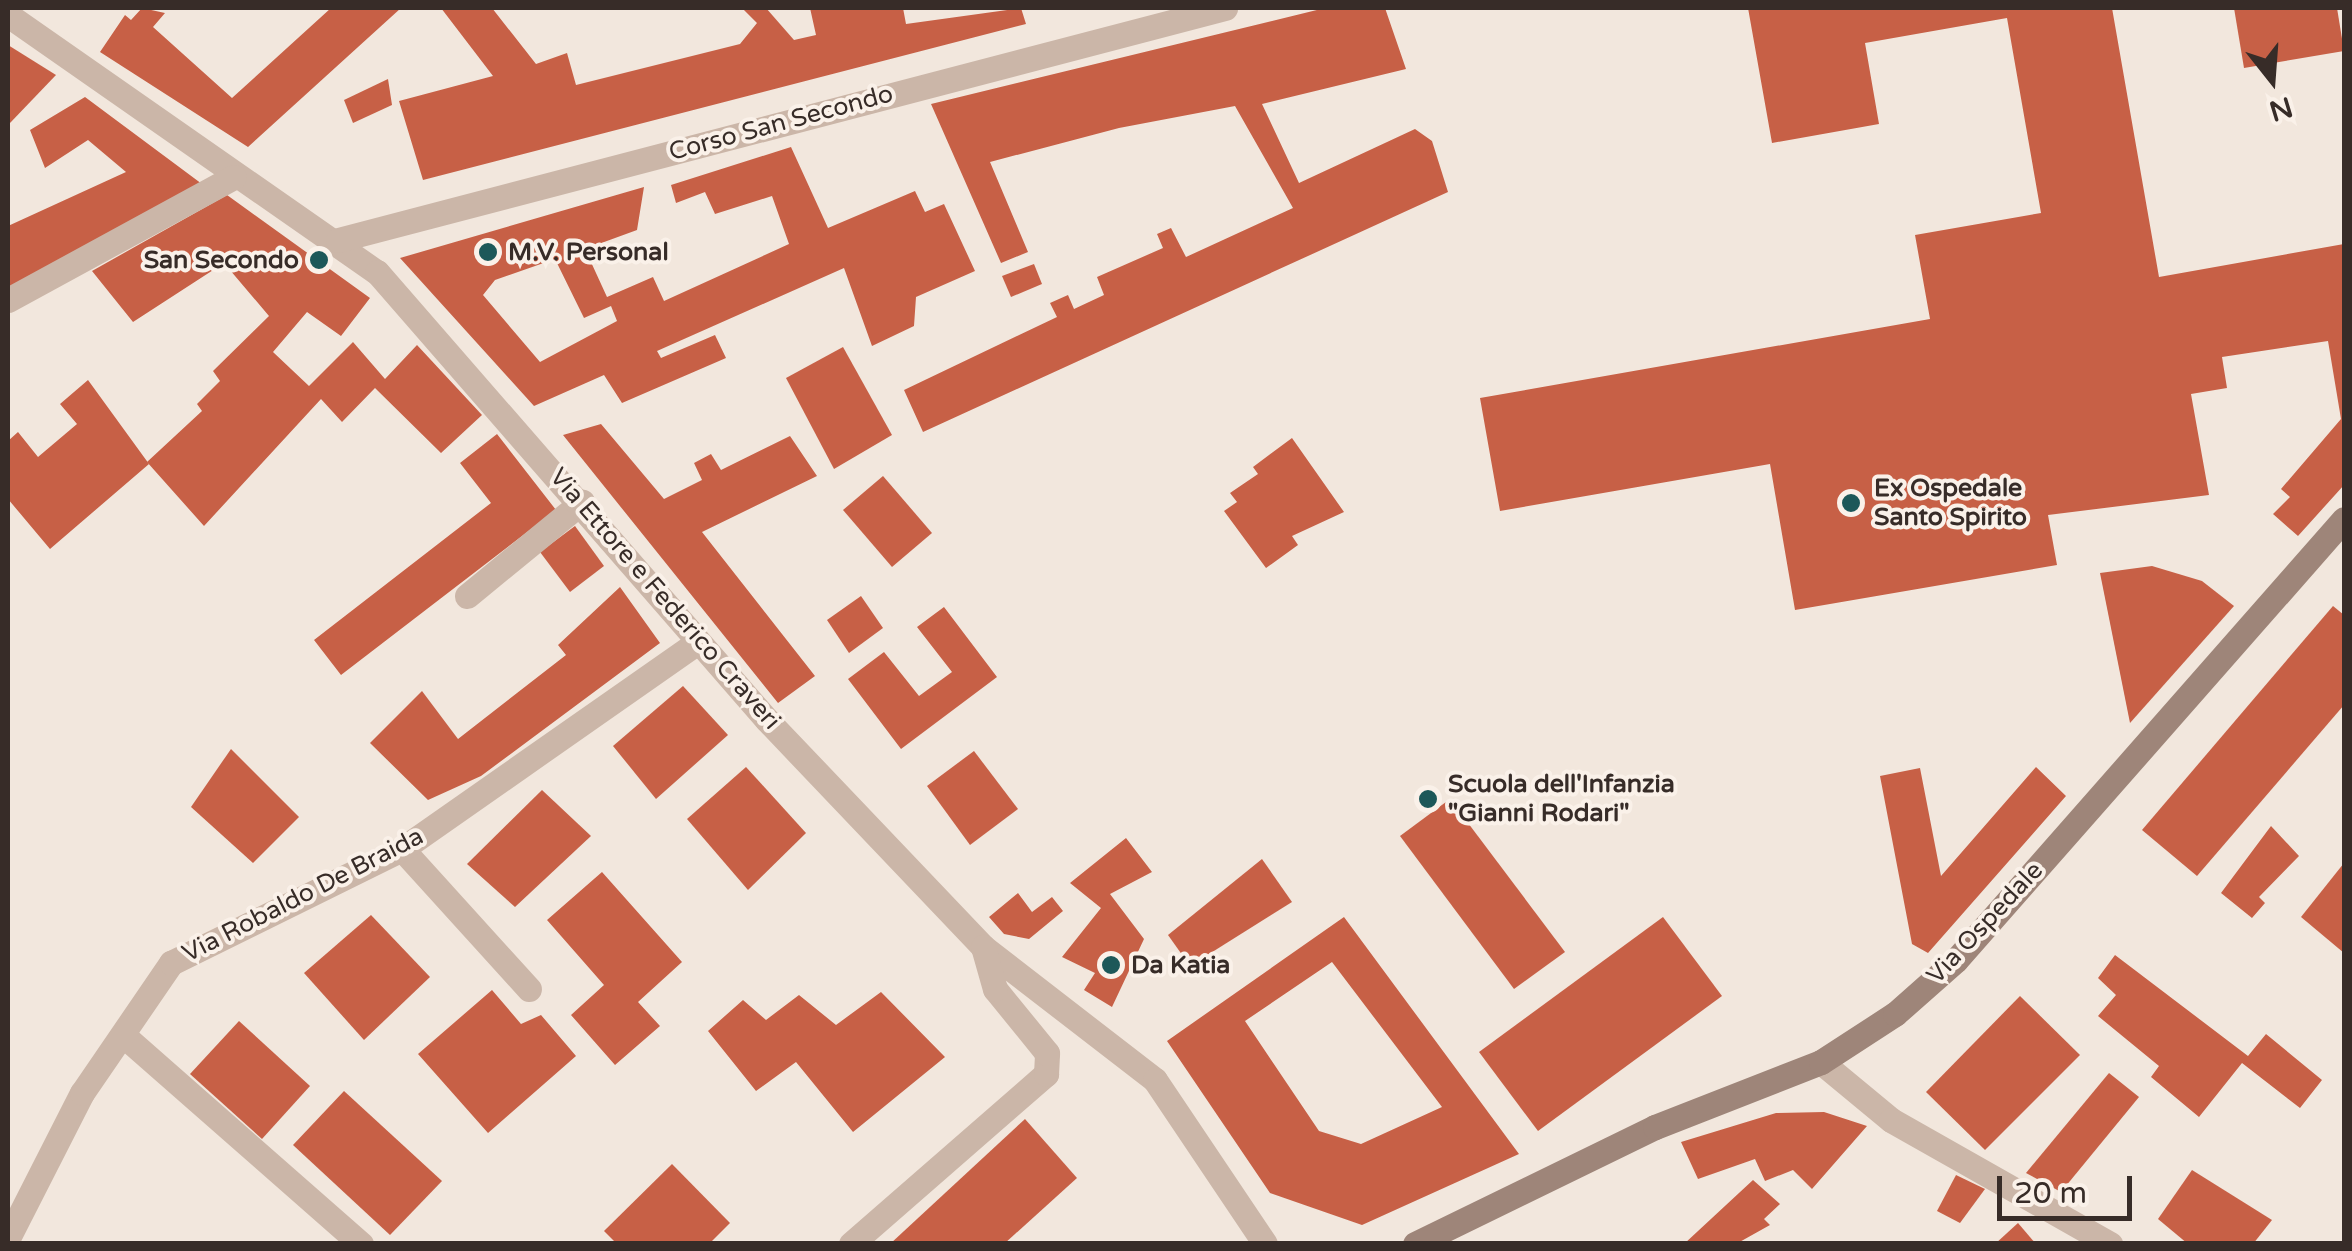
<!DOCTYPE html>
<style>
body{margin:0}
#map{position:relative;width:2352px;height:1251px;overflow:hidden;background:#f2e7dd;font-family:"Varela Round",sans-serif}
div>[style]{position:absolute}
.building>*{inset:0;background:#c76046}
.lane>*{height:25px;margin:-12.5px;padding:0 12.5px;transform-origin:12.5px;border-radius:12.5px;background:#cbb6a8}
.street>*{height:25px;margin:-12.5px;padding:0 12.5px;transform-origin:12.5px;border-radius:12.5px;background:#cbb6a8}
.secondary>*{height:25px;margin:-12.5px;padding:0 12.5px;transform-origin:12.5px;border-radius:12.5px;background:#9e8579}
.dots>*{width:28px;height:28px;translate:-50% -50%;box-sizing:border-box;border:5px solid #faf1e9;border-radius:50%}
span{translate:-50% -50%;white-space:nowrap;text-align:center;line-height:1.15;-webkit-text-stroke:8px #faf1e9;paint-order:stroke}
.street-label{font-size:25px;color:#372c28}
.poi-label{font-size:25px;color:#372c28;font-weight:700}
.left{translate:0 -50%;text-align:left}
.right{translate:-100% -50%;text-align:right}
.frame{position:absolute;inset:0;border:10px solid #372c28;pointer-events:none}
.north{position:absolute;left:2222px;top:30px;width:100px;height:100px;-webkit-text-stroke:8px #faf1e9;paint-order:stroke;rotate:163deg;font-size:28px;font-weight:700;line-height:40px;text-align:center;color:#372c28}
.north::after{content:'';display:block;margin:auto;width:35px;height:45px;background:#372c28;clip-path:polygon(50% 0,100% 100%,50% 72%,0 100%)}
.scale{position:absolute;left:1997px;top:1176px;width:135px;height:45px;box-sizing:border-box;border:5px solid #372c28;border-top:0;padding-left:12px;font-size:30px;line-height:35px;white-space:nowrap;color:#372c28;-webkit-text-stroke:8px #faf1e9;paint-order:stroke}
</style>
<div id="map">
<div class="building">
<i style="clip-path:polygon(142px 8px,165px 13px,153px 27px,232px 98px,331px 8px,401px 8px,248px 147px,100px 52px,125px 15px,131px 20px)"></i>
<i style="clip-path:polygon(441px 8px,492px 8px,536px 64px,567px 53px,576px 85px,740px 44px,757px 23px,742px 8px,766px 8px,794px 40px,816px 35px,810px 8px,903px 8px,906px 24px,1021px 8px,1026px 24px,423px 180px,399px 101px,493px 76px)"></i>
<i style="clip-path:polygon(1325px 8px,1385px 8px,1406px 69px,1262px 104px,1299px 183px,1415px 129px,1432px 141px,1448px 192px,923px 432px,904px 390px,1057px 317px,1050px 303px,1068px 295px,1074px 309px,1104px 295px,1097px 277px,1163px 248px,1157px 234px,1171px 228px,1186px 257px,1293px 208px,1235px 106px,1119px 128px,990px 162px,1028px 252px,1001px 263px,931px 104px)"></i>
<i style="clip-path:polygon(1748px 8px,2112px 8px,2159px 277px,2344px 244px,2344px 485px,2298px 536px,2273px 514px,2290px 497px,2281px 489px,2341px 419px,2328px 341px,2222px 357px,2227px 388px,2191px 394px,2209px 495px,2048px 515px,2057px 565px,1795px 610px,1770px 464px,1500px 511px,1480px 398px,1930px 319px,1915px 235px,2041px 213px,2007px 18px,1865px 43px,1879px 124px,1772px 143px)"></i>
<i style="clip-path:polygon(2234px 8px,2337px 8px,2344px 51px,2244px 68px)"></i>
<i style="clip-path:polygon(8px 45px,56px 75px,10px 123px,8px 120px)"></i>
<i style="clip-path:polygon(388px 79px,392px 105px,353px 123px,344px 100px)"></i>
<i style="clip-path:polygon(85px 97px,202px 184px,8px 288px,8px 226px,126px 172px,88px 140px,45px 168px,30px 130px)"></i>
<i style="clip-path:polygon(evenodd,791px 147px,828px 228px,915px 191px,925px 212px,944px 204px,975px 271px,916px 297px,914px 326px,872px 346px,844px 268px,657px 351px,661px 358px,715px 335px,726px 358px,622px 403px,604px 375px,534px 406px,400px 258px,644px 187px,637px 230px,585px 249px,607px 297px,653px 277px,664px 301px,789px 244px,772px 196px,715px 214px,705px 192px,676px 203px,671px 185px,791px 147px,555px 259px,584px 318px,611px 306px,617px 321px,540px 362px,483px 295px,495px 280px,555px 259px)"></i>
<i style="clip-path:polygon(227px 195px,370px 298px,341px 336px,307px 312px,273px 352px,309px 386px,353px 342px,385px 379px,417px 345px,482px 415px,441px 453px,375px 388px,342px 422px,321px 399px,204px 526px,147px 462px,202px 411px,197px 404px,220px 381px,213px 371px,269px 316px,224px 263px,133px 322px,92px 271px)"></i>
<i style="clip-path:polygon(1034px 264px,1042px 284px,1011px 297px,1002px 276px)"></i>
<i style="clip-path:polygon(843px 347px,892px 435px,834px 469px,786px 378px)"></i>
<i style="clip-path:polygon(88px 380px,149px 464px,50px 549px,8px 499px,8px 441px,18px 432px,38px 457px,77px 424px,60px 404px)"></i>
<i style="clip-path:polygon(601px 424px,664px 499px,702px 480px,694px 463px,711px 454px,721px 470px,790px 436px,817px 476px,702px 532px,815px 676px,778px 703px,563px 435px)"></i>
<i style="clip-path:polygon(497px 434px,556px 510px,341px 675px,314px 640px,491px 503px,460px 463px)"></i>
<i style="clip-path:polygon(1292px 438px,1344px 512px,1292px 536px,1298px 545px,1266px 568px,1224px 511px,1237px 502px,1230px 493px,1258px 474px,1253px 467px)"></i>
<i style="clip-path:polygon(883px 476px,932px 533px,892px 567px,843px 510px)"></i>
<i style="clip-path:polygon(575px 526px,604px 566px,570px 592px,540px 552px)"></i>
<i style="clip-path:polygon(2152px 566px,2202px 581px,2234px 606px,2130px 723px,2100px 573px)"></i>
<i style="clip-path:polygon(620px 587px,660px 643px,481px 776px,428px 800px,370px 743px,422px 691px,458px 739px,566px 655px,558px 645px)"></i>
<i style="clip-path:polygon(861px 596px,883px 628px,849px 653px,827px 620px)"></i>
<i style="clip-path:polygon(2333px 606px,2344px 615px,2344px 705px,2197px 876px,2142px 830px)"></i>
<i style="clip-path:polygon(944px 607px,997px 677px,901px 749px,848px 679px,884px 652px,919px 696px,952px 672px,917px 627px)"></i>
<i style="clip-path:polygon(683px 686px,728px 735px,656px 799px,613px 746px)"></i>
<i style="clip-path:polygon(231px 749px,299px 817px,253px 863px,191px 807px)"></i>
<i style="clip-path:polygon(974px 751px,1018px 809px,970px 845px,927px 786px)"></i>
<i style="clip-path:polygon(746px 767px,806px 833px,748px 890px,687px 819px)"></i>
<i style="clip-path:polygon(2036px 767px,2066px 796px,1928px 953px,1912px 944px,1880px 776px,1920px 768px,1941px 876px)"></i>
<i style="clip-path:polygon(542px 790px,591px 836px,515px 907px,467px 864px)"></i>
<i style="clip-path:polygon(1450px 799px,1565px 952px,1514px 989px,1400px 836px)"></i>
<i style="clip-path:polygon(2271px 826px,2299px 856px,2259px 897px,2265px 903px,2252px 918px,2221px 893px)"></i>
<i style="clip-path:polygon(1126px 838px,1152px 872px,1110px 894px,1144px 939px,1112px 1007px,1084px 990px,1095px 973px,1062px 957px,1101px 908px,1070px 883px)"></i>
<i style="clip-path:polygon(1262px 859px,1292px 902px,1190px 966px,1168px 935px)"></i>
<i style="clip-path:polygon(2344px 863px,2344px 953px,2301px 917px)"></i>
<i style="clip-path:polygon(602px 872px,682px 962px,638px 1002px,660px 1026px,615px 1065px,571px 1015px,604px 985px,547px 920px)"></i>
<i style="clip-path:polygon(1018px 893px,1032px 912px,1052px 897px,1063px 911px,1029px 939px,1004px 934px,989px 917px)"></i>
<i style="clip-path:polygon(371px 915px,430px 977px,364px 1040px,304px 973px)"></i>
<i style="clip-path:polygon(evenodd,1344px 917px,1519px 1154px,1362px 1225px,1270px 1193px,1167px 1041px,1344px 917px,1332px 962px,1442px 1107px,1361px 1144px,1319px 1131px,1245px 1021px,1332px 962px)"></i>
<i style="clip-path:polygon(1663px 917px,1722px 996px,1538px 1131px,1479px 1052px)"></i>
<i style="clip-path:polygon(2115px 955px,2248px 1056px,2266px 1034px,2322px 1080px,2300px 1108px,2242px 1063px,2199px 1117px,2151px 1077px,2159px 1066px,2098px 1016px,2116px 995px,2098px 978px)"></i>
<i style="clip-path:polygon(492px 990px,521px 1024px,541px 1015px,576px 1056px,488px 1133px,418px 1054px)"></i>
<i style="clip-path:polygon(881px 992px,945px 1057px,853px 1132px,796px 1062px,756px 1091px,708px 1031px,743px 1000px,766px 1020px,799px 995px,836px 1025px)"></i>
<i style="clip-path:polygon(2020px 996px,2080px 1055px,1985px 1150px,1926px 1092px)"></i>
<i style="clip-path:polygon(239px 1021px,310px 1086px,262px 1139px,190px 1074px)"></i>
<i style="clip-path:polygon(2109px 1073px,2139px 1097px,2061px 1192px,2026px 1173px)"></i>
<i style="clip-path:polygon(344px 1091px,442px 1181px,390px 1235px,293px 1145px)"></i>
<i style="clip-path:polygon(1824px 1112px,1867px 1126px,1812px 1189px,1793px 1170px,1765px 1181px,1755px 1159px,1698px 1179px,1681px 1142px,1776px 1113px)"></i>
<i style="clip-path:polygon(1025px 1119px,1077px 1178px,1004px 1244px,890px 1244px)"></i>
<i style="clip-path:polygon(672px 1164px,730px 1223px,709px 1244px,617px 1244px,604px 1231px)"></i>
<i style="clip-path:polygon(2192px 1170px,2272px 1220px,2253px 1244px,2188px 1244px,2158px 1219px)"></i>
<i style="clip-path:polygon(1956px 1175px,1985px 1189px,1960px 1223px,1937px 1211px)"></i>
<i style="clip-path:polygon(1753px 1180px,1780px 1204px,1764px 1219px,1770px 1225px,1736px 1244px,1684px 1244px)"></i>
<i style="clip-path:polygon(2018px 1223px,2036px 1244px,1995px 1244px)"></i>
</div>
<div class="lane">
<i style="left:467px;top:596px;width:149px;rotate:-39.3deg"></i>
<i style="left:402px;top:849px;width:189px;rotate:47.8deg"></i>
<i style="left:123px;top:1035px;width:317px;rotate:41.3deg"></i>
</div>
<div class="street">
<i style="left:8px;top:15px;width:450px;rotate:34.9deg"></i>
<i style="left:377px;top:272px;width:594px;rotate:48.96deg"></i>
<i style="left:767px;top:720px;width:313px;rotate:46.4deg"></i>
<i style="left:983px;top:947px;width:217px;rotate:37.7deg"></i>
<i style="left:1155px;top:1080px;width:197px;rotate:56.1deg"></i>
<i style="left:338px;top:240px;width:917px;rotate:-14.66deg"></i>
<i style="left:8px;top:300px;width:257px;rotate:-28.6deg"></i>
<i style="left:1821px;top:1062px;width:91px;rotate:39.6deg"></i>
<i style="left:1891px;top:1120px;width:252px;rotate:29.5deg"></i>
<i style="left:8px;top:1238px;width:163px;rotate:-63deg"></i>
<i style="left:82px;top:1093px;width:158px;rotate:-55.6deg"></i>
<i style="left:171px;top:963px;width:258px;rotate:-26.3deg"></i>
<i style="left:402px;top:849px;width:361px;rotate:-35deg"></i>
<i style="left:851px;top:1244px;width:259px;rotate:-41.1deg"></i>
<i style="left:1046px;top:1074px;width:21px;rotate:-87deg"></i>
<i style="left:1047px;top:1053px;width:82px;rotate:-129.1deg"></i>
<i style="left:995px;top:989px;width:44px;rotate:-105.9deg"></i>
</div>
<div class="secondary">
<i style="left:1415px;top:1244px;width:267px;rotate:-26deg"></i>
<i style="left:1655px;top:1127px;width:178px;rotate:-21.4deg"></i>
<i style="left:1821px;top:1062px;width:88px;rotate:-33deg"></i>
<i style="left:1895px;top:1014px;width:81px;rotate:-41.5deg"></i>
<i style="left:1956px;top:960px;width:587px;rotate:-48.66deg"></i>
</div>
<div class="dots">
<i style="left:488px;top:252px;background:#1d5859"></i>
<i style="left:319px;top:260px;background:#1d5859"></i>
<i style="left:1851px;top:503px;background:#1d5859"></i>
<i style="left:1428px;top:799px;background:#1d5859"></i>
<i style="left:1111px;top:965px;background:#1d5859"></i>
</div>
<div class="street-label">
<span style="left:781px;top:123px;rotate:-15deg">Corso San Secondo</span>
<span style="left:665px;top:599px;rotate:49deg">Via Ettore e Federico Craveri</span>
<span style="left:303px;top:895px;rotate:-27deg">Via Robaldo De Braida</span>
<span style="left:1985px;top:923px;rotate:-47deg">Via Ospedale</span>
</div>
<div class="poi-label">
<span class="left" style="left:508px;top:252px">M.V. Personal</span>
<span class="right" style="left:299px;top:260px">San Secondo</span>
<span class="left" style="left:1874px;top:503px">Ex Ospedale<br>Santo Spirito</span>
<span class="left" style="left:1448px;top:799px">Scuola dell'Infanzia<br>"Gianni Rodari"</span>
<span class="left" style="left:1131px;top:965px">Da Katia</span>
</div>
<div class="frame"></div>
<div class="north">N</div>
<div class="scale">20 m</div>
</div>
